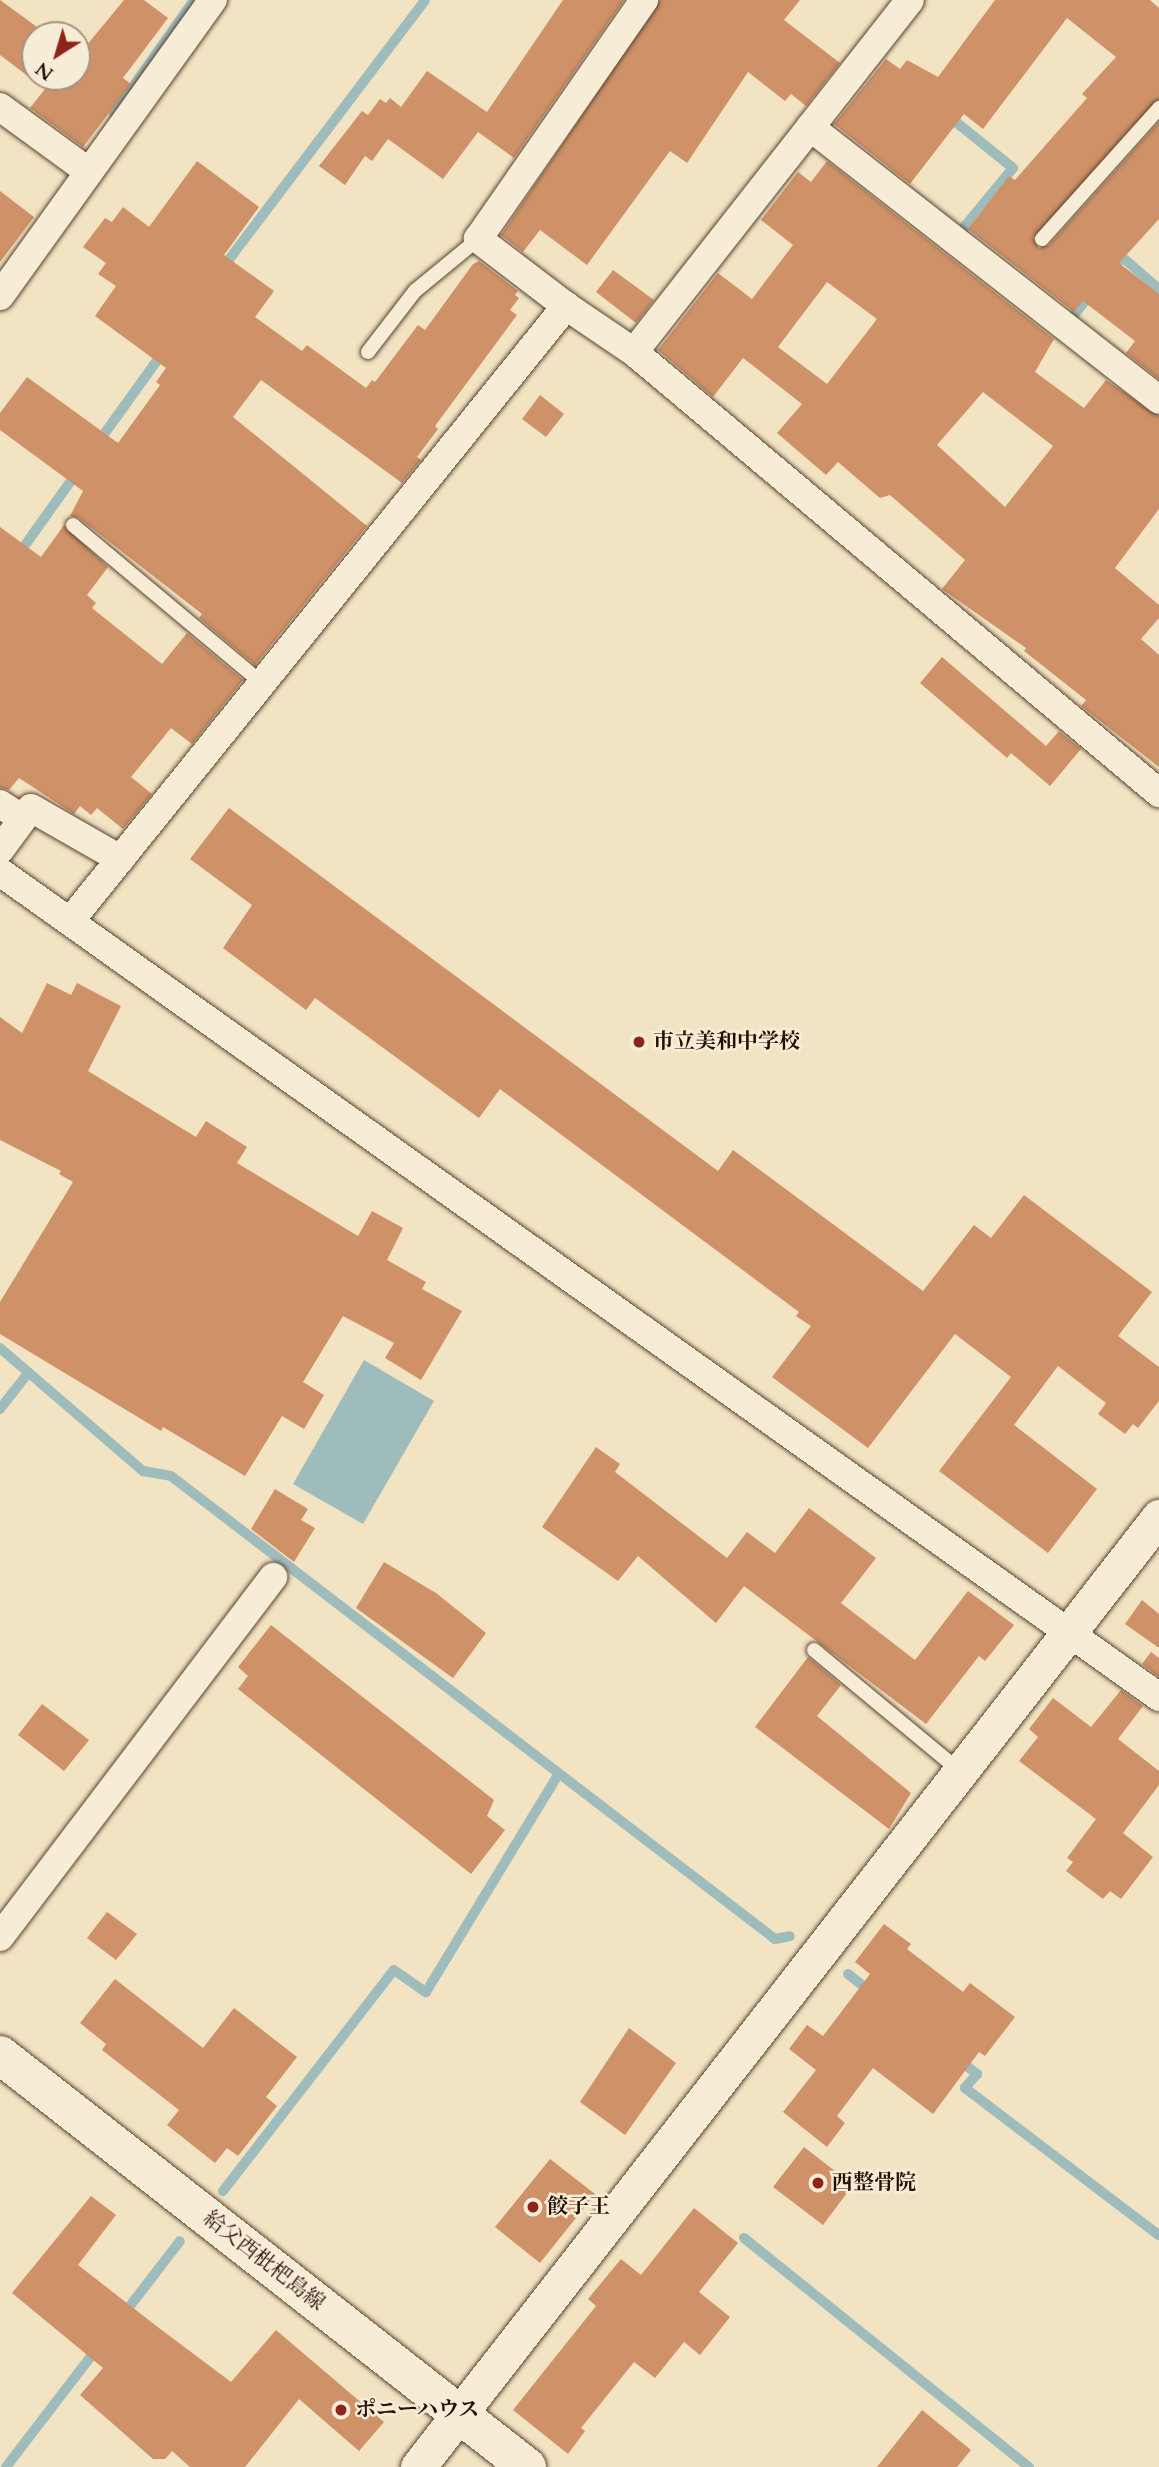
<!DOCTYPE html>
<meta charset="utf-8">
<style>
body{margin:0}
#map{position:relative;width:1159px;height:2467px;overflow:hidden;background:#f2e3c2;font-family:Cardo,"Noto Serif JP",serif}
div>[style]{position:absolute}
.water>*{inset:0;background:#9fbcbd}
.stream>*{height:10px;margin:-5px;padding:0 5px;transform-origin:5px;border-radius:5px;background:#9fbcbd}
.building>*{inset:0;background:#cf9167}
.roads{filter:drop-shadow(0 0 2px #5a4330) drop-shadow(0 0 2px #5a4330)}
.service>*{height:14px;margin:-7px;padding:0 7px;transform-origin:7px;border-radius:7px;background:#f7edd7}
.minor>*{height:28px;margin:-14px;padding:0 14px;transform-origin:14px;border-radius:14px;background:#f7edd7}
.tertiary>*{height:35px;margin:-17.5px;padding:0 17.5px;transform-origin:17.5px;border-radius:17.5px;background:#f7edd7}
.secondary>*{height:38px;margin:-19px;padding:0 19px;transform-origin:19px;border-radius:19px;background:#f7edd7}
.dots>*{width:19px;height:19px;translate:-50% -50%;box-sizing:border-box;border:4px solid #f7edd7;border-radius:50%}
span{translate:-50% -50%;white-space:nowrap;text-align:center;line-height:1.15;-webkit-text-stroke:5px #f7edd7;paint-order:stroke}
.poi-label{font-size:21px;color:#270e00;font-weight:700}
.left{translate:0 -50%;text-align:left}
.street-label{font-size:21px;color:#270e00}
.north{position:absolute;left:21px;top:21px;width:70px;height:70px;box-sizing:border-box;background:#f7edd7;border:2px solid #a49481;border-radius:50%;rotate:217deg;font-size:19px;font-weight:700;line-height:28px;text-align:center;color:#270e00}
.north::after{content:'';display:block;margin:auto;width:24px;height:32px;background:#8f2418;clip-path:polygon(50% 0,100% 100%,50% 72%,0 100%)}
</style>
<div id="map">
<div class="water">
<i style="clip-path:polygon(364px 1360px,434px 1401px,363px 1524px,293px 1484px)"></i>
</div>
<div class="stream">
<i style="left:114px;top:114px;width:139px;rotate:-54.9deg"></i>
<i style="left:946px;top:114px;width:86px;rotate:38.9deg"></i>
<i style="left:1013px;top:168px;width:83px;rotate:129.6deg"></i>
<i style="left:960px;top:232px;width:9px;rotate:36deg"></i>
<i style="left:1115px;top:266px;width:11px;rotate:-52deg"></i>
<i style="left:1122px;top:257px;width:49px;rotate:40.9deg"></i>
<i style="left:221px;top:270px;width:338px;rotate:-52.9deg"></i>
<i style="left:1064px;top:314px;width:9px;rotate:36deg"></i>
<i style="left:1071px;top:319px;width:36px;rotate:-52deg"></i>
<i style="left:97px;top:444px;width:113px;rotate:-54.3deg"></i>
<i style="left:18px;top:555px;width:103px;rotate:-54.5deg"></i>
<i style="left:0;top:1348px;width:189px;rotate:40.7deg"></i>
<i style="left:143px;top:1471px;width:28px;rotate:10deg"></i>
<i style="left:171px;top:1476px;width:761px;rotate:37.47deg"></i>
<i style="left:775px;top:1939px;width:15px;rotate:-11deg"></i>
<i style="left:0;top:1409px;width:46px;rotate:-52.1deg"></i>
<i style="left:848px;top:1974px;width:29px;rotate:38deg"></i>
<i style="left:959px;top:2060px;width:23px;rotate:38deg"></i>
<i style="left:977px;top:2074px;width:18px;rotate:131deg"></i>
<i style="left:965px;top:2088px;width:243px;rotate:37.2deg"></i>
<i style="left:223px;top:2191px;width:279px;rotate:-52.3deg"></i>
<i style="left:394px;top:1970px;width:39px;rotate:35deg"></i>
<i style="left:426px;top:1992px;width:254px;rotate:-58.7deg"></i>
<i style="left:744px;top:2238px;width:366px;rotate:38.8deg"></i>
<i style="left:123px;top:2315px;width:93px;rotate:-52.4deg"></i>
<i style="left:6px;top:2467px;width:151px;rotate:-52.5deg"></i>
</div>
<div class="building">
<i style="clip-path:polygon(0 0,48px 35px,35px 35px,35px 77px,77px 77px,77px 57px,124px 0,144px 0,168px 18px,123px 78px,131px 84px,83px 147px,30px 108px,45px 89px,0 55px)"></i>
<i style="clip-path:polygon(563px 0,624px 0,514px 158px,478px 132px,443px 179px,388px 139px,372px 161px,365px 156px,345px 185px,319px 166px,362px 111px,368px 115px,380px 99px,386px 103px,390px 98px,401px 107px,427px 71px,487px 112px)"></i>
<i style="clip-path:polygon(660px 0,800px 0,784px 20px,840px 63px,806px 106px,791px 94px,785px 101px,748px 72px,687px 163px,670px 151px,587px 265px,540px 230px,523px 252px,501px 235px)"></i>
<i style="clip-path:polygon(995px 0,1150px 0,1159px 8px,1159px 99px,1033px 238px,1039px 248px,1049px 245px,1159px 122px,1159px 219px,1119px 263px,1159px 294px,1159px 379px,1126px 353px,1135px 341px,1083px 301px,1074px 312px,968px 229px,1009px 176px,1015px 180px,1087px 98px,1082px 94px,1116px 57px,1067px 18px,983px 129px,964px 114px,910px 184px,834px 124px,886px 59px,900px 69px,907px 60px,938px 77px)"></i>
<i style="clip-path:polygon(197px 161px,259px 207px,224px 255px,274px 291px,255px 317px,302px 351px,307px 345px,366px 388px,372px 380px,375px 382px,418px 325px,425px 330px,473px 264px,479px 261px,518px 291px,515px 295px,519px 298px,510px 310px,517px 315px,435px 426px,438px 429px,417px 457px,421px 460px,402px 483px,261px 380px,233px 417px,367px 526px,255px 665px,199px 618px,202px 614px,79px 518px,70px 516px,83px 491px,0 430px,0 413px,27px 377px,118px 443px,160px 385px,156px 382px,166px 368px,95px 316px,116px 286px,98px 274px,106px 263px,83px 247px,105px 218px,112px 222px,123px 207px,149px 227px)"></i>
<i style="clip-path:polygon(evenodd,827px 161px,1054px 339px,1035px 372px,1084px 408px,1106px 380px,1159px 416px,1159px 509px,1115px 568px,1159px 605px,1159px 618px,1141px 639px,1159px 655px,1159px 767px,1081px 706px,1086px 700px,1024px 651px,1026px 648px,942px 589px,965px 560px,890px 495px,880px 498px,838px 462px,826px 475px,777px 433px,802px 404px,743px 358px,713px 397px,658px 350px,718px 273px,752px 299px,793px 245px,761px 220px,798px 172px,811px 182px,827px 161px,827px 282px,877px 319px,827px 384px,778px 347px,827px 282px,827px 161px,983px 392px,1053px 446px,1005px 507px,937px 445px,983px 392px)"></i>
<i style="clip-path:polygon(0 191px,34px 217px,0 262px)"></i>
<i style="clip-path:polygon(613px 270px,654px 300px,636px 323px,596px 292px)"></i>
<i style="clip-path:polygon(540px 395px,564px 414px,546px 437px,522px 419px)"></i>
<i style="clip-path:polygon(64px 525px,108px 567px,87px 595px,96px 603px,92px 608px,162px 664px,187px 633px,243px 680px,192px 744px,171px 728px,131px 777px,152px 794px,123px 829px,97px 808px,91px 815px,80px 806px,74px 814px,19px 778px,9px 790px,0 788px,0 527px,41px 557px)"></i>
<i style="clip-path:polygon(942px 657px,1046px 746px,1059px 731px,1081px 749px,1050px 786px,1011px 753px,1007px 758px,920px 683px)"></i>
<i style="clip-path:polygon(229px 808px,718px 1171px,733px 1150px,923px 1291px,974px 1225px,991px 1238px,1024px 1195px,1152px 1292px,1118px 1336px,1159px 1367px,1159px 1401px,1138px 1428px,1133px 1424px,1125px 1434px,1098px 1414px,1106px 1403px,1058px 1366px,1014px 1425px,1097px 1489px,1048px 1553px,939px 1471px,1011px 1377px,955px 1334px,868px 1448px,772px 1377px,811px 1326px,796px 1316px,799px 1312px,500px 1089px,479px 1118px,315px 998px,306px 1010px,223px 948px,252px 905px,190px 859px)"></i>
<i style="clip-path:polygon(47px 983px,71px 995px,77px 983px,121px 1006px,88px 1071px,196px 1137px,206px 1121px,247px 1147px,237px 1163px,358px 1236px,372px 1211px,403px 1228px,387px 1260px,426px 1282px,422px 1289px,462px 1311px,421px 1380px,385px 1358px,394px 1343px,343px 1316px,303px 1382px,324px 1395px,304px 1429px,282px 1416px,245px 1476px,163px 1427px,161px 1431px,0 1334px,0 1302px,73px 1182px,59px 1174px,61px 1171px,0 1140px,0 1017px,22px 1033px)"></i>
<i style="clip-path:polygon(596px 1447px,620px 1464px,615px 1472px,727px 1558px,747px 1532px,775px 1553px,809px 1508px,876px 1558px,841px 1603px,915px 1660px,968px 1591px,1014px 1625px,985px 1661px,979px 1656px,926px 1724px,744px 1586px,716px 1623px,638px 1556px,618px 1581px,542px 1527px)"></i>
<i style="clip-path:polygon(275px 1489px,308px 1509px,301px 1520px,315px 1528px,294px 1562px,251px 1529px)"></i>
<i style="clip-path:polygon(384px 1562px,436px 1593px,486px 1633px,453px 1678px,356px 1608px)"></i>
<i style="clip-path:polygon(1142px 1600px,1159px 1614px,1159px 1648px,1125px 1624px)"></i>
<i style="clip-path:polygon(271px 1625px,494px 1800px,487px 1816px,505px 1830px,471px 1874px,238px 1689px,248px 1676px,238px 1667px)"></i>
<i style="clip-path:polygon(1151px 1652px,1159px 1658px,1159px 1677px,1142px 1664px)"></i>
<i style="clip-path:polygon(808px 1657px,841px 1685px,817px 1716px,911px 1793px,889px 1829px,755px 1727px)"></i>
<i style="clip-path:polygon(1121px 1690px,1143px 1706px,1118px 1739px,1159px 1771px,1159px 1785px,1123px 1833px,1153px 1857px,1121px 1899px,1110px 1891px,1103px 1899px,1066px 1871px,1073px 1862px,1067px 1858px,1096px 1819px,1019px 1761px,1038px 1737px,1029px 1729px,1053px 1698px,1091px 1727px)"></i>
<i style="clip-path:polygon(42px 1704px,89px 1740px,64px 1771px,18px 1735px)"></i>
<i style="clip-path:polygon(107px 1912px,137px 1934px,116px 1960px,87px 1938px)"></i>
<i style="clip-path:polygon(884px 1924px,911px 1944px,907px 1949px,963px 1992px,970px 1983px,1015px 2017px,985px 2056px,979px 2052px,933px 2114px,873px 2068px,837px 2116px,845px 2123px,827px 2147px,783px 2112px,816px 2070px,789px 2049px,807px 2025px,823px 2036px,870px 1974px,855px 1962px)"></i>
<i style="clip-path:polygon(115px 1979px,203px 2048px,234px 2008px,297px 2057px,266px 2097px,277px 2106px,238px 2156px,227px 2148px,215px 2163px,167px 2125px,179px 2110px,102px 2050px,106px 2044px,80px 2023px)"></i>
<i style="clip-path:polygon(629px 2028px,676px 2063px,625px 2135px,580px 2102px)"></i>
<i style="clip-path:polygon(804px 2147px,853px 2185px,823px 2225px,773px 2187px)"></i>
<i style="clip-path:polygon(550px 2159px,595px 2194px,540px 2263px,495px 2227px)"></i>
<i style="clip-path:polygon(91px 2196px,116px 2215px,78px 2265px,159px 2328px,231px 2382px,276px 2330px,384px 2422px,359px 2451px,299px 2399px,245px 2467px,190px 2467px,172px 2451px,165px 2459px,153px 2459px,80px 2395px,103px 2368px,12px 2293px)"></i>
<i style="clip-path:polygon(694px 2208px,738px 2243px,699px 2292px,730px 2317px,700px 2355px,684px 2342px,655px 2378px,634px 2362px,581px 2428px,585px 2431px,568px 2454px,513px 2410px,596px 2306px,588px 2299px,621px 2259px,641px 2275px)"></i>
<i style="clip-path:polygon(922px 2410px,971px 2450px,957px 2467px,877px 2467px)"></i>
</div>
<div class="roads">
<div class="service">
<i style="left:1042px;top:239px;width:176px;rotate:-48.2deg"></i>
<i style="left:368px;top:352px;width:77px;rotate:-52.4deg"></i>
<i style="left:415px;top:291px;width:82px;rotate:-39.5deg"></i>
<i style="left:73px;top:525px;width:246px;rotate:39.9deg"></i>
<i style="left:814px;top:1650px;width:191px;rotate:39.7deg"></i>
</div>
<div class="minor">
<i style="left:0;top:107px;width:110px;rotate:36.1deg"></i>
<i style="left:810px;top:127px;width:443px;rotate:38deg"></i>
<i style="left:0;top:296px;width:365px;rotate:-54.3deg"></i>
<i style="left:566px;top:306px;width:111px;rotate:-142.7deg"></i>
<i style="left:478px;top:239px;width:291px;rotate:-55.2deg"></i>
<i style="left:634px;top:352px;width:447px;rotate:-51.9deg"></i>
<i style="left:0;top:804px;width:27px;rotate:33deg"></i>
<i style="left:0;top:850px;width:52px;rotate:-53.6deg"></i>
<i style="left:31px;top:808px;width:103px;rotate:29.8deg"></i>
<i style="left:0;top:872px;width:1423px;rotate:35.44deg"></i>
<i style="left:71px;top:920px;width:789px;rotate:-51.12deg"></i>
<i style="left:566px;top:306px;width:82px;rotate:34.1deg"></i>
<i style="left:634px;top:352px;width:686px;rotate:40.03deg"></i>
<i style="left:0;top:1937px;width:452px;rotate:-52.8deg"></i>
</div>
<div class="tertiary">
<i style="left:418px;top:2467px;width:1205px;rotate:-52.05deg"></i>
</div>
<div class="secondary">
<i style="left:0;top:2055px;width:669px;rotate:38.02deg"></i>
</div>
</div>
<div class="dots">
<i style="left:639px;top:1042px;background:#8f2418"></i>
<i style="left:818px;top:2183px;background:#8f2418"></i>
<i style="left:533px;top:2207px;background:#8f2418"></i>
<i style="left:341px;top:2410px;background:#8f2418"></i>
</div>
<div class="poi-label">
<span class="left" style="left:653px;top:1042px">市立美和中学校</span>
<span class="left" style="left:832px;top:2183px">西整骨院</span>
<span class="left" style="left:547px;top:2207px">餃子王</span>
<span class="left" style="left:355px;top:2410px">ポニーハウス</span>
</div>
<div class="street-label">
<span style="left:264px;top:2261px;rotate:38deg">給父西枇杷島線</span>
</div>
<div class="north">N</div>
</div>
